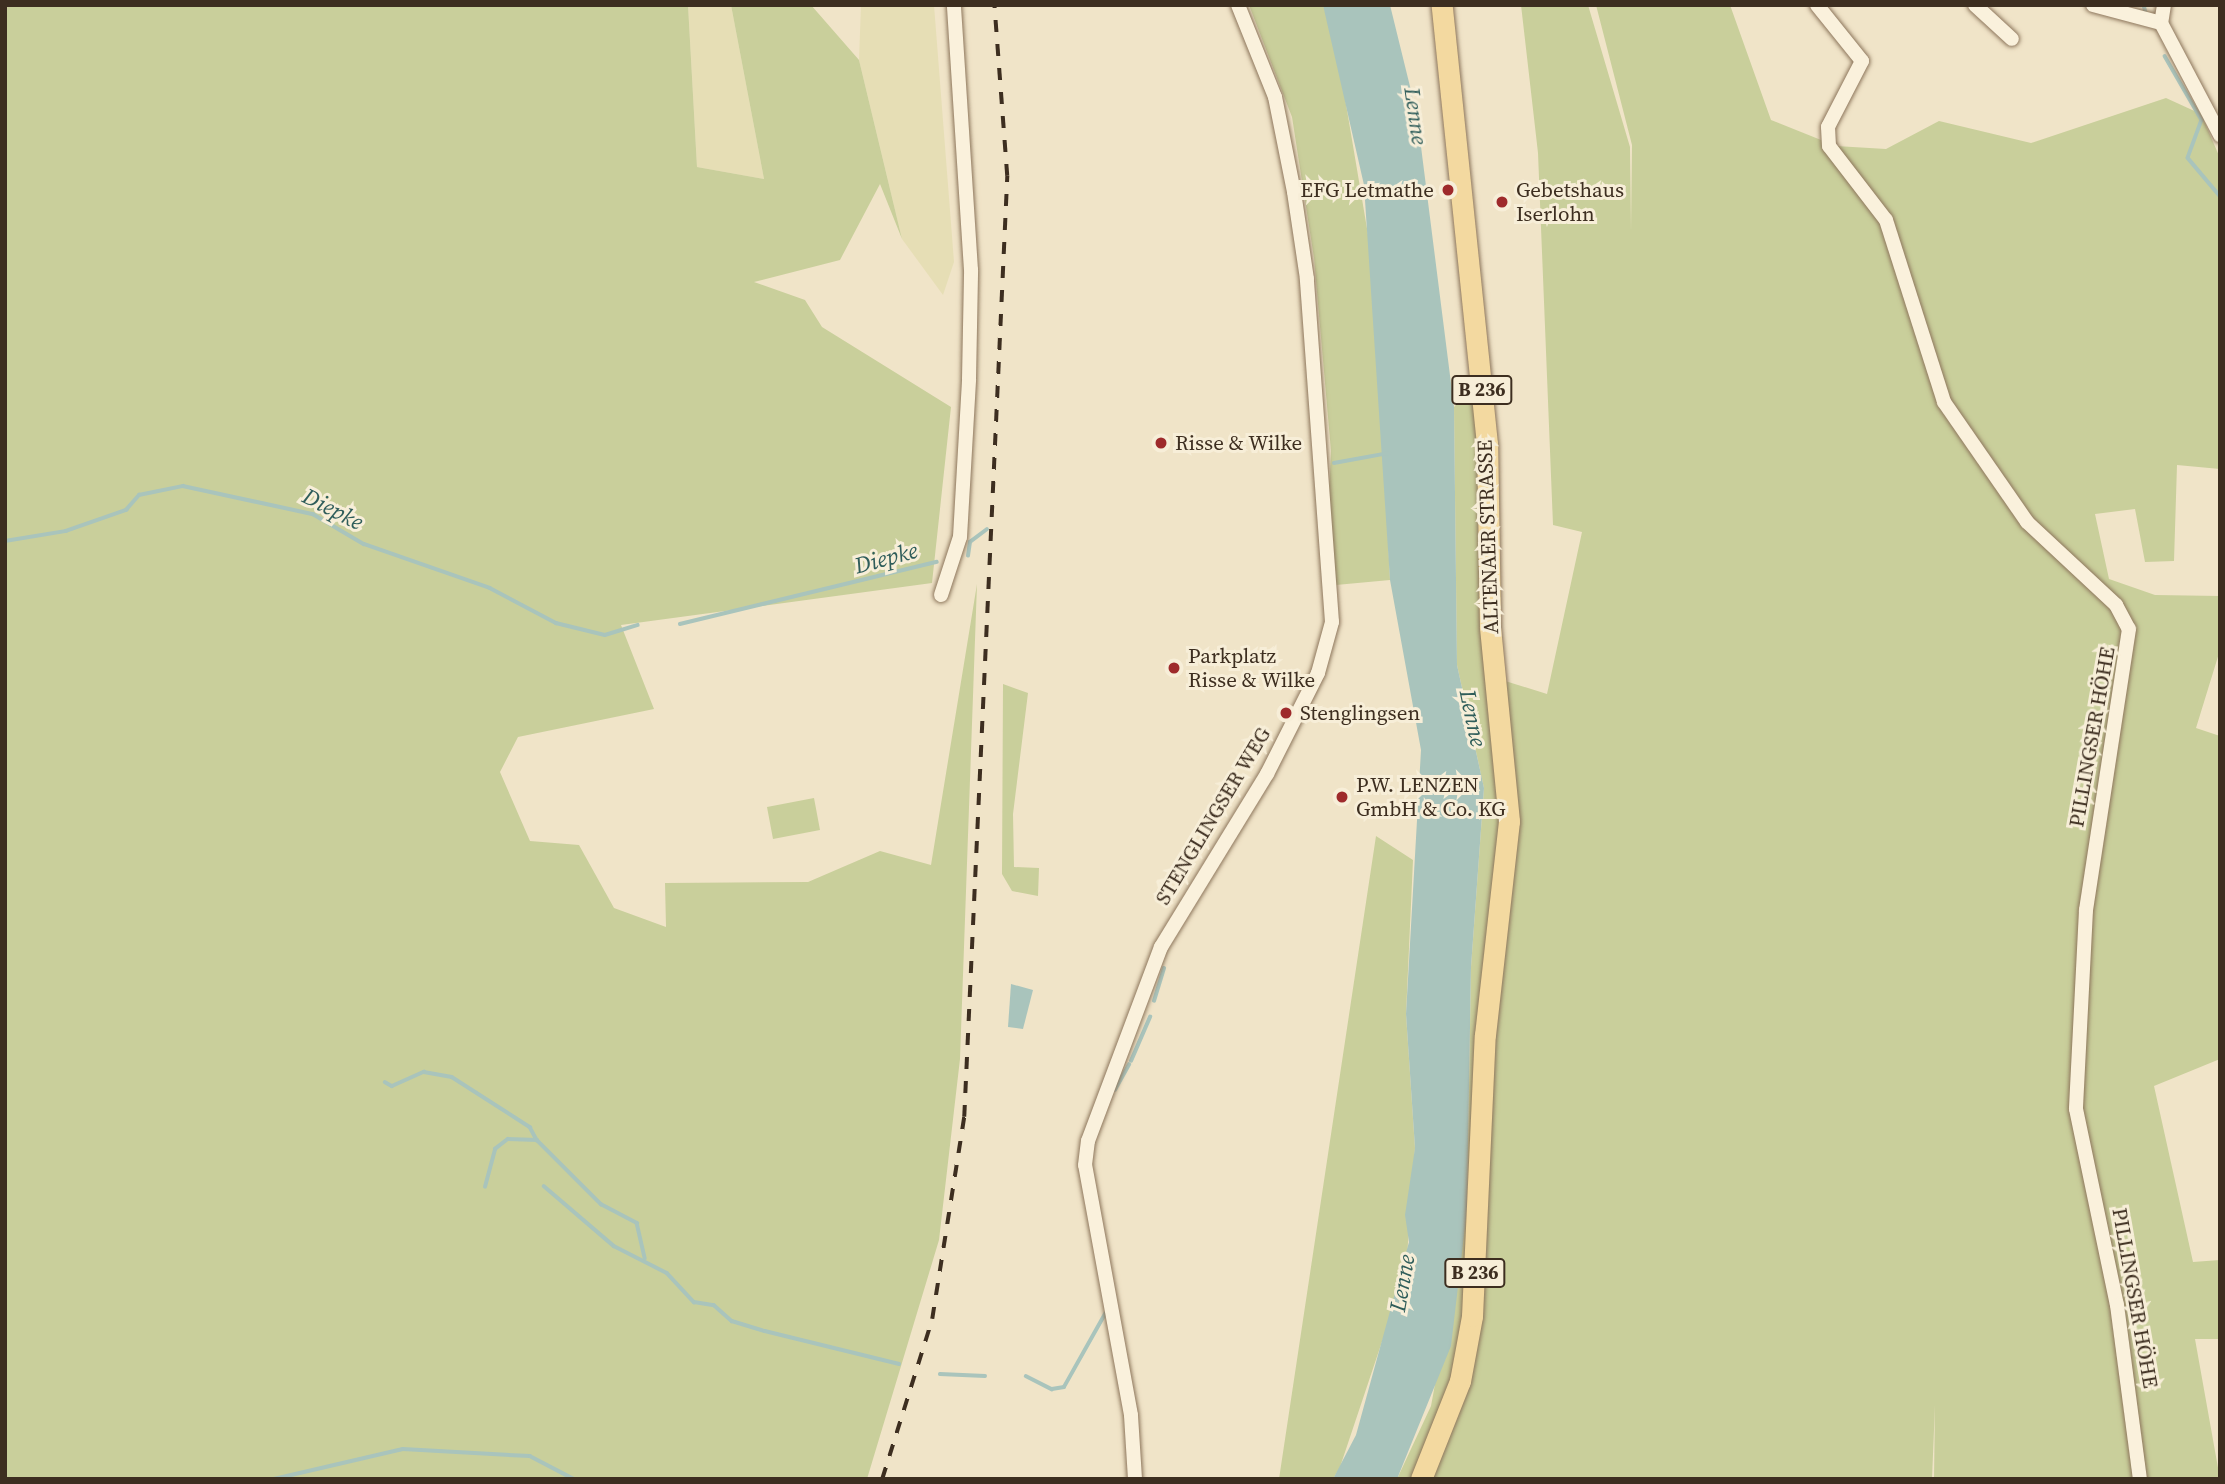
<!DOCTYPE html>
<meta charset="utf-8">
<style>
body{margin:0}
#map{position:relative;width:2225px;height:1484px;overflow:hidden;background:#f0e4c8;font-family:"Source Serif 4",serif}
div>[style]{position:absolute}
.farmland>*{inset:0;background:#e6deb5}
.green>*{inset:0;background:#c9cf9b}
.water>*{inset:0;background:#a9c4bc}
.stream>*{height:3.5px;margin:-1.75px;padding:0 1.75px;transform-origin:1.75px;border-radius:1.75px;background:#a9c4bc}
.roads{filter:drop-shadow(0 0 2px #8d765c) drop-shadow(0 0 2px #8d765c)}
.street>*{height:14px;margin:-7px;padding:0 7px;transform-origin:7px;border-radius:7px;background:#faf1dc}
.primary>*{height:21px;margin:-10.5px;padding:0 10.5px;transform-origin:10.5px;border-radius:10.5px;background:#f3d9a0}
.rail>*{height:3.5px;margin-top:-1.75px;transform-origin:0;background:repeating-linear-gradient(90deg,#3d2e20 0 12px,transparent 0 24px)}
.dots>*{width:19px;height:19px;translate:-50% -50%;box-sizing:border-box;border:4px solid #f7eed8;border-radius:50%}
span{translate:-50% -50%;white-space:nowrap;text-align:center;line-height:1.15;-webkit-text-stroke:6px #f7eed8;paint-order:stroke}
.shield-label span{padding:2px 5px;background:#f7eed8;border:2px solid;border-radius:5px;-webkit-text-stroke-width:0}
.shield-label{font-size:19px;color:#3d2e20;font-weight:700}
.poi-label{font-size:21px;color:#3d2e20}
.right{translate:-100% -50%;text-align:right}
.left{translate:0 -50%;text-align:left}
.street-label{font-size:21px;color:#3d2e20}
.water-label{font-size:23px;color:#2f5d5a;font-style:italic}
.frame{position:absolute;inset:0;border:7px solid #3d2e20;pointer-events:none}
</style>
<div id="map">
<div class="farmland">
<i style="clip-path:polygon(688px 5px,731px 5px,764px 179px,697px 167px)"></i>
<i style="clip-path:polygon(861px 5px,934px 5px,954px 262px,943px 295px,902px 239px,859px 60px)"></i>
</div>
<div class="green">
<i style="clip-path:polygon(5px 5px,688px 5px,697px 167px,764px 179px,731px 5px,811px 5px,859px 60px,902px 239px,880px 184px,840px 260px,754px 282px,805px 300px,822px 327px,951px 407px,932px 583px,621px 625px,654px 709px,518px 737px,500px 772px,530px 841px,579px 845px,614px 908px,666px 927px,665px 883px,808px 882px,880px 851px,931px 865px,977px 584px,960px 1059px,939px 1240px,867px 1479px,5px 1479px)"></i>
<i style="clip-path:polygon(1249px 5px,1323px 5px,1335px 39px,1375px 276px,1390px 580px,1325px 586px,1331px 451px,1314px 258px,1292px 117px)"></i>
<i style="clip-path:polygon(1521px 5px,1588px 5px,1630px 147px,1631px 231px,1632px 145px,1596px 5px,1730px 5px,1771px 120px,1836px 146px,1886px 149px,1939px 121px,2031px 143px,2166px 98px,2201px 114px,2220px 158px,2220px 469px,2177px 465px,2174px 561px,2145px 562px,2135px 509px,2095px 514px,2109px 579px,2155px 595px,2220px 596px,2220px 650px,2196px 728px,2220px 736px,2220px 1059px,2154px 1086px,2193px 1262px,2220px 1260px,2220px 1339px,2195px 1339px,2220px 1479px,2143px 1479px,2093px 1200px,2138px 1479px,1934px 1479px,1935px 1405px,1932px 1479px,1397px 1479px,1431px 1406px,1467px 1210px,1471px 967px,1484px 788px,1457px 665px,1454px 407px,1474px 386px,1486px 675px,1547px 694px,1582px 532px,1553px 525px,1538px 153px)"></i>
<i style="clip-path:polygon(1003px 684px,1028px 693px,1013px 814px,1014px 867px,1039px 868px,1038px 896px,1012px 891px,1002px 874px)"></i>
<i style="clip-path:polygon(814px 798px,820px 830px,773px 839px,767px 807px)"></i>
<i style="clip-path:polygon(1376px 836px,1413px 860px,1406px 1014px,1415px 1148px,1406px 1270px,1340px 1467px,1333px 1479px,1279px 1479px)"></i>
</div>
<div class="water">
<i style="clip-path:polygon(1323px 5px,1390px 5px,1417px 115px,1454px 407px,1457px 665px,1484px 788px,1471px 967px,1467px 1210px,1451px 1346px,1397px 1479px,1333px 1479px,1356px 1435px,1409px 1242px,1405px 1215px,1415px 1148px,1406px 1014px,1421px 750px,1390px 580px,1364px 185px)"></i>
<i style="clip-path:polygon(1011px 984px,1033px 990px,1023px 1029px,1008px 1027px)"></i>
</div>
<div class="stream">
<i style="left:2144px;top:5px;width:8px;rotate:76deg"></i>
<i style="left:2165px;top:56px;width:74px;rotate:60deg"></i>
<i style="left:2202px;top:120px;width:40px;rotate:110.2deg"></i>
<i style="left:2188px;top:158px;width:50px;rotate:49.9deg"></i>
<i style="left:1334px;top:463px;width:56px;rotate:-10.3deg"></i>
<i style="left:5px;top:541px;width:62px;rotate:-9.3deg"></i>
<i style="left:66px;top:531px;width:64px;rotate:-19.3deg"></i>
<i style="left:126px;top:510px;width:20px;rotate:-49deg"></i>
<i style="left:139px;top:495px;width:45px;rotate:-11.6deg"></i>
<i style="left:183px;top:486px;width:133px;rotate:12.2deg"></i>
<i style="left:313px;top:514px;width:59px;rotate:30.5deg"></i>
<i style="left:364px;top:544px;width:133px;rotate:19.2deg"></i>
<i style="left:490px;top:588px;width:75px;rotate:27.9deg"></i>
<i style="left:556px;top:623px;width:50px;rotate:13.8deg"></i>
<i style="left:605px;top:635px;width:34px;rotate:-17deg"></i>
<i style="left:968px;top:556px;width:14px;rotate:-82deg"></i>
<i style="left:970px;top:542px;width:21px;rotate:-37deg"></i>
<i style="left:680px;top:624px;width:264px;rotate:-13.6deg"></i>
<i style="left:1154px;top:1001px;width:34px;rotate:-73deg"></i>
<i style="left:1131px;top:1061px;width:48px;rotate:-66.6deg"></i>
<i style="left:385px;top:1082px;width:8px;rotate:30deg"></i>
<i style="left:392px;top:1086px;width:35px;rotate:-24deg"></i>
<i style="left:424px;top:1072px;width:28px;rotate:10deg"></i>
<i style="left:452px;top:1077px;width:93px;rotate:32.7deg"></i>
<i style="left:530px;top:1127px;width:15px;rotate:62deg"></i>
<i style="left:1115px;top:1090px;width:29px;rotate:-61deg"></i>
<i style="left:544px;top:1186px;width:92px;rotate:40.6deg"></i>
<i style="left:614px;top:1246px;width:59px;rotate:27deg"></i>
<i style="left:667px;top:1273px;width:40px;rotate:47deg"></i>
<i style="left:694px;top:1302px;width:20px;rotate:9deg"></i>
<i style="left:714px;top:1305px;width:24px;rotate:42deg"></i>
<i style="left:732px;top:1321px;width:34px;rotate:17deg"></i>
<i style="left:765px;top:1331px;width:138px;rotate:13.8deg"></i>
<i style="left:485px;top:1187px;width:39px;rotate:-75deg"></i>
<i style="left:495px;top:1149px;width:16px;rotate:-38deg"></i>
<i style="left:508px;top:1139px;width:29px;rotate:2deg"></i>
<i style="left:537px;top:1140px;width:91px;rotate:45deg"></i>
<i style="left:601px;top:1204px;width:41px;rotate:27.8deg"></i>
<i style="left:637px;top:1223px;width:36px;rotate:77deg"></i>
<i style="left:940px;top:1374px;width:45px;rotate:2.5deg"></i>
<i style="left:1026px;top:1376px;width:29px;rotate:27deg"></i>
<i style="left:1052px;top:1389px;width:12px;rotate:-9deg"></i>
<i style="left:1064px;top:1387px;width:84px;rotate:-60.7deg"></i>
<i style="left:274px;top:1479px;width:132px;rotate:-13.1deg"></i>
<i style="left:403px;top:1449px;width:127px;rotate:3.2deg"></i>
<i style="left:530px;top:1456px;width:50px;rotate:27.6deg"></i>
</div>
<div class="roads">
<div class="street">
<i style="left:1817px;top:5px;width:72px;rotate:51.2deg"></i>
<i style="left:1862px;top:61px;width:74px;rotate:117.3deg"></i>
<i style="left:1828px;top:127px;width:19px;rotate:87deg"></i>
<i style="left:1829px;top:146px;width:93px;rotate:52.4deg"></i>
<i style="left:1886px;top:220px;width:191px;rotate:72.3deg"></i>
<i style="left:1944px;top:402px;width:146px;rotate:55.3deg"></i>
<i style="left:2027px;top:522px;width:122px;rotate:43deg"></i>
<i style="left:2116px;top:605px;width:27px;rotate:62deg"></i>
<i style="left:2129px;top:629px;width:284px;rotate:98.7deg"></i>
<i style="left:2086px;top:910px;width:199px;rotate:92.9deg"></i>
<i style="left:2076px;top:1109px;width:200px;rotate:78.2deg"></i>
<i style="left:2117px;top:1305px;width:176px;rotate:82.5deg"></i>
<i style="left:1975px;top:5px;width:50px;rotate:42.6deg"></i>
<i style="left:2093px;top:5px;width:70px;rotate:14.8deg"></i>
<i style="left:2164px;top:5px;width:18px;rotate:99deg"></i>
<i style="left:2161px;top:23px;width:127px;rotate:62.2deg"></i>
<i style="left:941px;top:595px;width:61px;rotate:-71.9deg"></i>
<i style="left:960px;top:537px;width:158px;rotate:-86.7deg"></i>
<i style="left:969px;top:379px;width:109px;rotate:-88.9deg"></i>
<i style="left:971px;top:270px;width:266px;rotate:-93.7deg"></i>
<i style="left:1135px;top:1479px;width:64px;rotate:-93.6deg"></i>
<i style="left:1131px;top:1415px;width:254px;rotate:-100.4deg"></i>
<i style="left:1085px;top:1165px;width:24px;rotate:-83deg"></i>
<i style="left:1088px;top:1141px;width:207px;rotate:-69.4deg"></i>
<i style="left:1161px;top:947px;width:203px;rotate:-58.5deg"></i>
<i style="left:1267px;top:774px;width:113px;rotate:-63.2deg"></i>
<i style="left:1318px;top:673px;width:53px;rotate:-74.6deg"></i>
<i style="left:1332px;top:622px;width:344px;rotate:-94.2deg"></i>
<i style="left:1307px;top:279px;width:88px;rotate:-98.5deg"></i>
<i style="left:1294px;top:192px;width:97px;rotate:-101.3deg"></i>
<i style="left:1275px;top:97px;width:99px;rotate:-111.9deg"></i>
</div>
<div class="primary">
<i style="left:1421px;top:1479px;width:105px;rotate:-68.3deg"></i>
<i style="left:1460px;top:1381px;width:66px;rotate:-79.5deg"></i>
<i style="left:1472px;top:1316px;width:281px;rotate:-87.4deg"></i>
<i style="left:1485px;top:1035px;width:215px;rotate:-83.6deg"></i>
<i style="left:1509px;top:821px;width:196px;rotate:-95.6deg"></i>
<i style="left:1490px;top:626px;width:182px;rotate:-90.9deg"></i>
<i style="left:1487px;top:444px;width:441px;rotate:-95.9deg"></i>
</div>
</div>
<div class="rail">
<i style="left:882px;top:1479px;width:168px;rotate:-72.6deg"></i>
<i style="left:932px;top:1319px;width:205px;rotate:-81deg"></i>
<i style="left:964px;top:1117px;width:942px;rotate:-87.38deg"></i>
<i style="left:1007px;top:176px;width:171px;rotate:-94.3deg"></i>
</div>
<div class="dots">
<i style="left:1448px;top:190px;background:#9e2a2b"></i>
<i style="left:1502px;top:202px;background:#9e2a2b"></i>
<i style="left:1161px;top:443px;background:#9e2a2b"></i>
<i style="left:1174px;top:668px;background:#9e2a2b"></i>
<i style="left:1286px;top:713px;background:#9e2a2b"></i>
<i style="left:1342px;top:797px;background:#9e2a2b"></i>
</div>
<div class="shield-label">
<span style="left:1482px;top:390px">B 236</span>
<span style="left:1475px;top:1273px">B 236</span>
</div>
<div class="poi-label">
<span class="right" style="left:1434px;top:190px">EFG Letmathe</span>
<span class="left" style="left:1516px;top:202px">Gebetshaus<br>Iserlohn</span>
<span class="left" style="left:1175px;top:443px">Risse &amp; Wilke</span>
<span class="left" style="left:1188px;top:668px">Parkplatz<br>Risse &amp; Wilke</span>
<span class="left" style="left:1300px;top:713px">Stenglingsen</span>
<span class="left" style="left:1356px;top:797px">P.W. LENZEN<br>GmbH &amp; Co. KG</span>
</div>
<div class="street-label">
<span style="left:1488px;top:537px;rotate:-92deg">ALTENAER STRASSE</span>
<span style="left:2092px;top:737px;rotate:-80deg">PILLINGSER HÖHE</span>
<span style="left:1213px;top:816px;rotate:-59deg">STENGLINGSER WEG</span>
<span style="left:2135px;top:1298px;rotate:80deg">PILLINGSER HÖHE</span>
</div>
<div class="water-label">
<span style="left:1416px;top:116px;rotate:82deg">Lenne</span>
<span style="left:333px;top:509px;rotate:27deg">Diepke</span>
<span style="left:886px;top:558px;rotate:-15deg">Diepke</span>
<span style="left:1473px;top:718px;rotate:78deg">Lenne</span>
<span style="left:1402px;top:1283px;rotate:-80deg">Lenne</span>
</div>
<div class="frame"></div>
</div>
